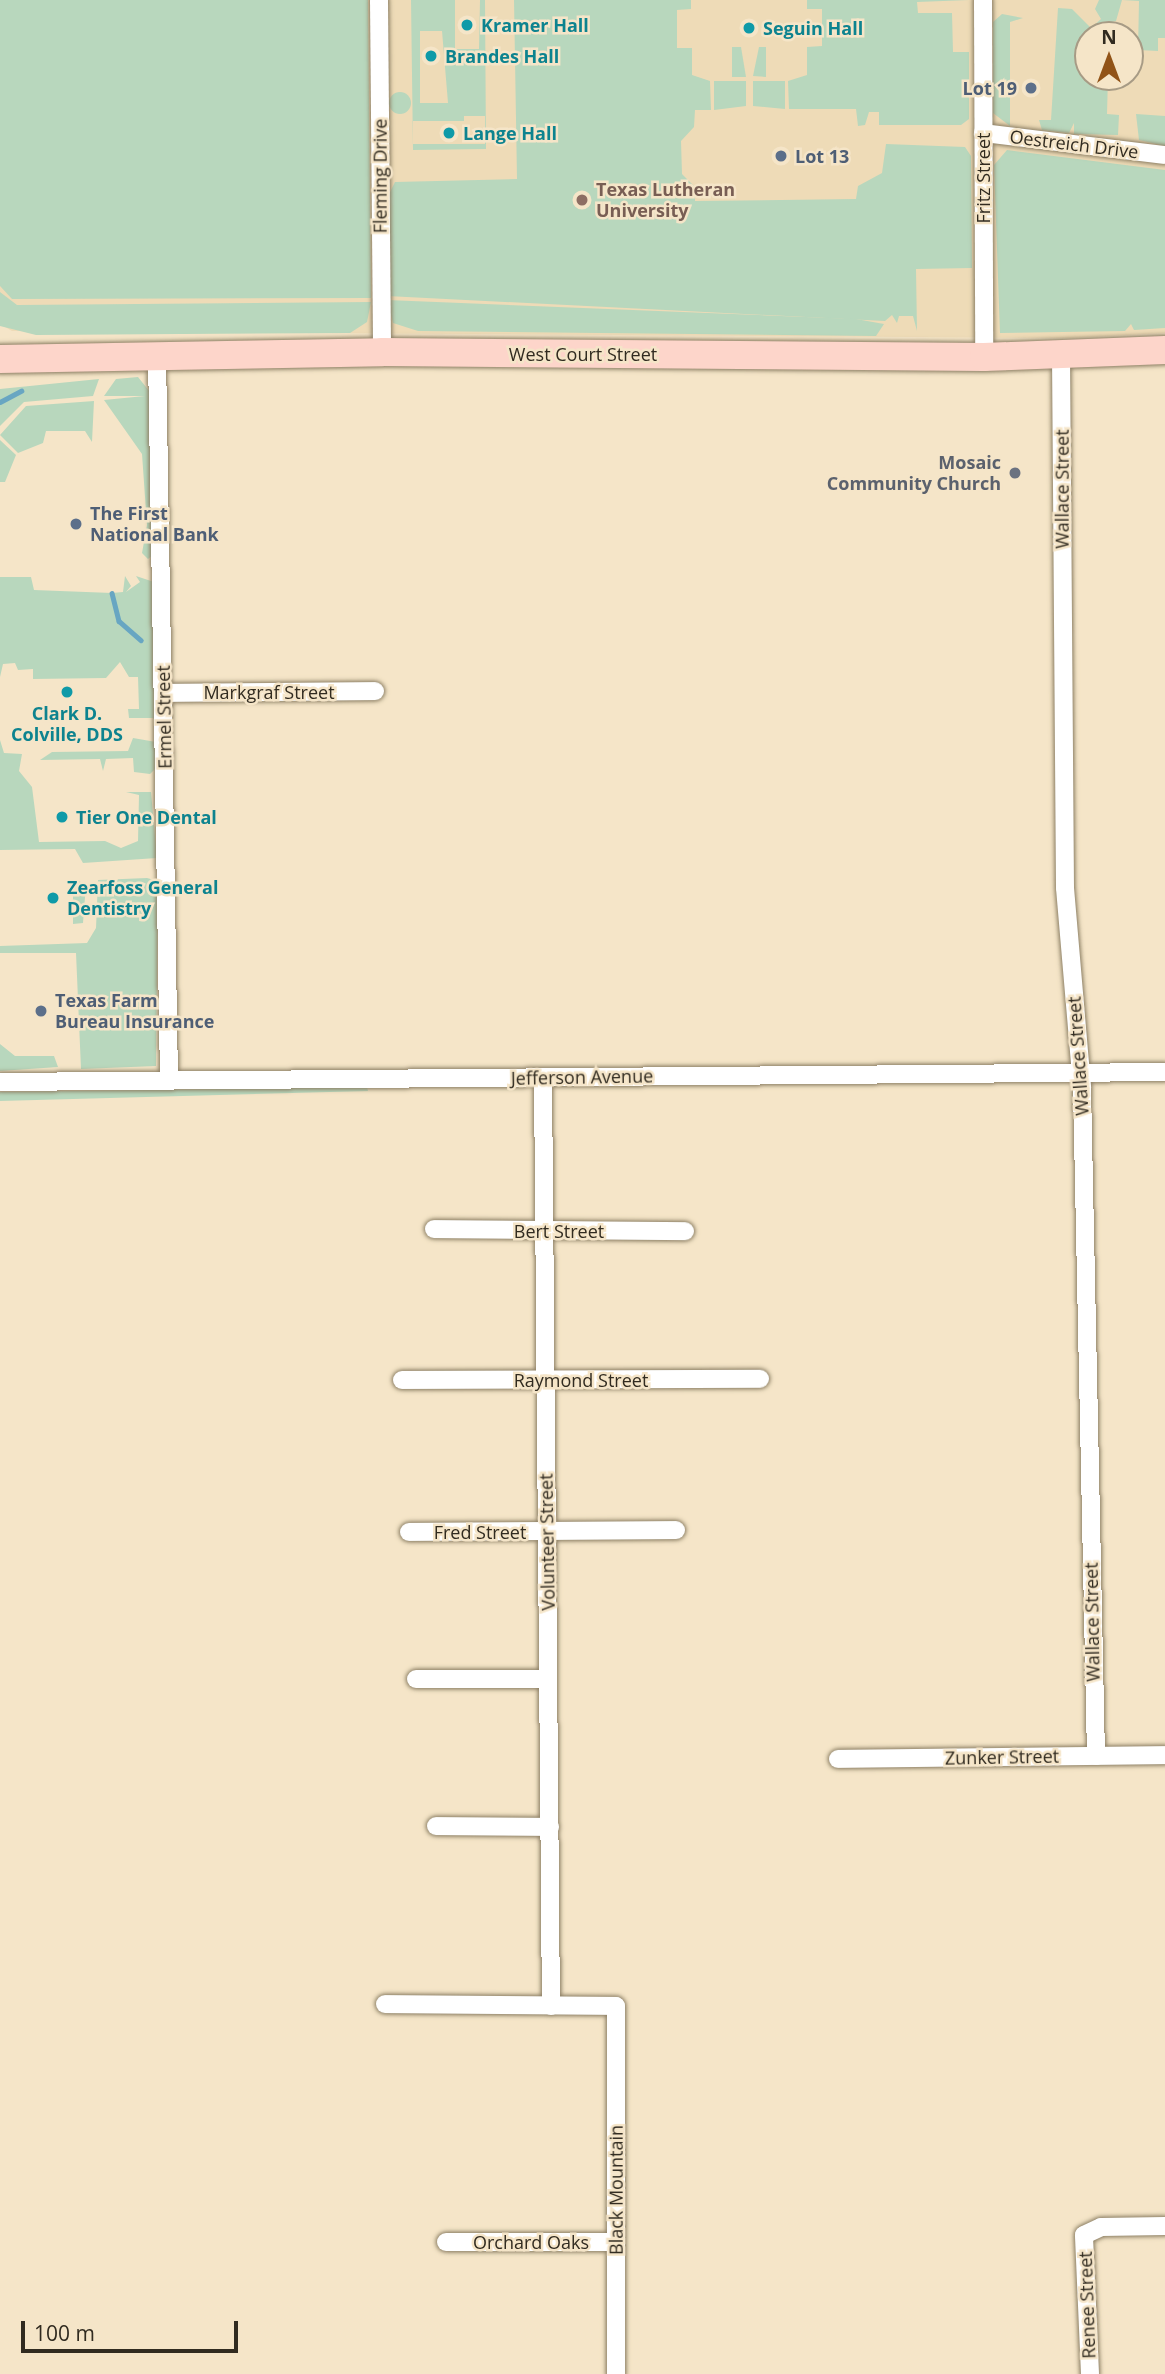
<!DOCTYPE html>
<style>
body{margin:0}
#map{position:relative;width:1165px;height:2374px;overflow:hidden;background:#f5e5c8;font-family:"Open Sans",sans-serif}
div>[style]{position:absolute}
.built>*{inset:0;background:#eedbb7}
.green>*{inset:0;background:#b8d7bd}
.round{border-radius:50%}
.stream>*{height:4.5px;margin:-2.25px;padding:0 2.25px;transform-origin:2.25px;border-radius:2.25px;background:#68a6c2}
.roads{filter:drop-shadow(0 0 2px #8d8065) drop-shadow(0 0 2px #8d8065)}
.minor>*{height:18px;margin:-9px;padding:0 9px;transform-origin:9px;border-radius:9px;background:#fff}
.primary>*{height:28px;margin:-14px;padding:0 14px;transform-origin:14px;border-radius:14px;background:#fdd5ca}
.dots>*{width:19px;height:19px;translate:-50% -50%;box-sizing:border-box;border:4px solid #f5e5c8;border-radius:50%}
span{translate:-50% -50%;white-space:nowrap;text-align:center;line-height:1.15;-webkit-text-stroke:5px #f5e5c8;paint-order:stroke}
.culture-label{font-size:18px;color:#0d838f;font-weight:700}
.left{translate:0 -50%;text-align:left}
.service-label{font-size:18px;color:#4e5e75;font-weight:700}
.right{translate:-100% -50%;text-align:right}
.street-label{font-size:18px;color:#312b20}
.education-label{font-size:18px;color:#785e54;font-weight:700}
.worship-label{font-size:18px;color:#5b616d;font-weight:700}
.north{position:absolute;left:1074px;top:21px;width:70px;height:70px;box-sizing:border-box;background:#f5e5c8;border:2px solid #a79b85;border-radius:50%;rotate:0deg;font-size:19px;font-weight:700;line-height:28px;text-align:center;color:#312b20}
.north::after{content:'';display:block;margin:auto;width:24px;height:32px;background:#915317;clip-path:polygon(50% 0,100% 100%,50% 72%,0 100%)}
.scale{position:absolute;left:21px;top:2321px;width:217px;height:32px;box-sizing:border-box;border:4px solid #312b20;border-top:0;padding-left:9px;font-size:21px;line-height:24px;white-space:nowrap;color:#312b20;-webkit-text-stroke:5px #f5e5c8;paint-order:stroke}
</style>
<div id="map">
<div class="built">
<i style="clip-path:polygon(evenodd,0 0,1165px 0,1165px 333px,1069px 338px,12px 331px,0 324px,0 0,1088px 35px,1130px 35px,1130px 77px,1088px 77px,1088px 35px)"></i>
</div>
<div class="green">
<i style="clip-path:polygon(0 0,368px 0,371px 298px,12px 299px,0 286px)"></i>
<i style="clip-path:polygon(evenodd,411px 0,455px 0,455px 49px,479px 49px,480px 0,485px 0,486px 149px,413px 150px,411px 0,420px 31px,442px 31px,448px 103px,420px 103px,420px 31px,411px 0,464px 116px,485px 116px,485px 144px,413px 144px,413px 121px,464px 121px,464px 116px)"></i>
<i style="clip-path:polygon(514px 0,691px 0,691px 9px,677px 10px,677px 48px,692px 48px,692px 75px,710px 81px,711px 110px,695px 110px,694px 127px,681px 141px,682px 174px,695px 187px,695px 201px,856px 199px,858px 186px,882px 173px,886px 144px,965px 147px,971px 156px,972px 268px,916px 269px,917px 331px,913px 316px,899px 316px,897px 323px,892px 315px,885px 321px,387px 296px,389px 194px,395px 182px,517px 179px)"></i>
<i style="clip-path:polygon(807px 0,969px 0,917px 2px,918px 13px,952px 13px,953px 52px,969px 52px,969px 119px,961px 125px,879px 125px,879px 112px,869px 112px,865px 125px,858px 126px,856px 109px,789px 109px,788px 81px,807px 75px,807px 47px,822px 46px,822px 9px,807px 9px)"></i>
<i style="clip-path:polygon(1099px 0,1165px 0,1165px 38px,1158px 38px,1158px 51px,1138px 50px,1139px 1px,1122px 0,1116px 21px,1095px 26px,1094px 35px,1088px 35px,1088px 77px,1108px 77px,1107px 114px,1119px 115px,1118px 135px,1074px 134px,1074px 123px,1069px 133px,1042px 130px,1039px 120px,1051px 120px,1058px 8px,1072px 9px,1091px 28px,1101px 19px,1095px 9px)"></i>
<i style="clip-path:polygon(1002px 14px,1023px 18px,1010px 22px,1010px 126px,993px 113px,993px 22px)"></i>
<i style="clip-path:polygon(732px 47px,741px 47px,746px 77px,732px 77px)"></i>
<i style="clip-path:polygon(759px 47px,766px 47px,766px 77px,753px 76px)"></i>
<i style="clip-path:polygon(714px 81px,746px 81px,746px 106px,714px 110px)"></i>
<i style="clip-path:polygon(753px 81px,785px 81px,785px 109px,753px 106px)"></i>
<i class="round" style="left:389px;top:92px;width:22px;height:22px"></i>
<i style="clip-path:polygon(1136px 114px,1165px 116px,1165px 146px,1139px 140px)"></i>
<i style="clip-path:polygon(1007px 150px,1165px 170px,1165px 328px,1134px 330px,1131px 324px,1125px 331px,1000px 333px,994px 165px)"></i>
<i style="clip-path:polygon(0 292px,17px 305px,371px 302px,367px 322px,350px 333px,36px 335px,0 326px)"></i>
<i style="clip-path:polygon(387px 300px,856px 319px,884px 324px,876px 336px,418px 331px,393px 323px)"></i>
<i style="clip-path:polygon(138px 377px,150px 392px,154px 554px,148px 559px,142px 553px,147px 525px,142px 454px,104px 400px,145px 396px,104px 396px,116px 379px)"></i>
<i style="clip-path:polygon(99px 379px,93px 396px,24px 402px,0 426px,0 389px)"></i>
<i style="clip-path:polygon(94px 401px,92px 442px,85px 431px,46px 431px,43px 443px,18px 453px,0 435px,26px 406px)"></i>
<i style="clip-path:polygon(0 440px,16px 455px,5px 482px,0 482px)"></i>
<i style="clip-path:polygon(125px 576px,131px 586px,126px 592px,140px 582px,136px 576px,154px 582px,156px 718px,129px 718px,128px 709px,139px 709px,138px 677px,129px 677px,120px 662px,106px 678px,33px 679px,33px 669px,18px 670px,15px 663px,3px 664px,0 677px,0 577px,31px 577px,34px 590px,112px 593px,123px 592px)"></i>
<i style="clip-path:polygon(133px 738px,156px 742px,157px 767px,150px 774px,134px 772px,133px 758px,106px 759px,103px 771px,100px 759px,40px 760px,52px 752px,128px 751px)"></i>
<i style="clip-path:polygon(0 740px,4px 753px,22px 754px,19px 771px,32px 787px,39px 842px,105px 841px,121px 848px,138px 841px,139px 795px,126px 792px,151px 792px,157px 858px,83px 863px,75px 849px,0 850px)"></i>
<i style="clip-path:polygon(147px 878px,158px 881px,156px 1066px,81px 1069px,76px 953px,0 953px,0 946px,87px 943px,96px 928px,98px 880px)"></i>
<i style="clip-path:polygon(73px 879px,86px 884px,83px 923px,73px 924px)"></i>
<i style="clip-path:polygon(0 1044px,15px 1056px,54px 1056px,58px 1067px,0 1071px)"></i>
<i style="clip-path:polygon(367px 1087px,368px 1091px,0 1101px,0 1092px)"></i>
</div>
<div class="stream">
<i style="left:0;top:402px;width:24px;rotate:-28deg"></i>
<i style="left:112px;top:593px;width:29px;rotate:76deg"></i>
<i style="left:119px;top:621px;width:29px;rotate:41deg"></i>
</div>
<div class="roads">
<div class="minor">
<i style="left:379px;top:0;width:352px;rotate:89.5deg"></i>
<i style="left:983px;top:0;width:357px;rotate:89.8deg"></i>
<i style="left:983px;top:133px;width:183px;rotate:6.9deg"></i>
<i style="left:157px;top:355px;width:725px;rotate:89.05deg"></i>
<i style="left:1061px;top:355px;width:533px;rotate:89.57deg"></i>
<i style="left:1065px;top:888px;width:201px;rotate:85.1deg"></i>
<i style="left:1082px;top:1088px;width:668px;rotate:88.8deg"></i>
<i style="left:164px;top:693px;width:211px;rotate:-0.5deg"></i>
<i style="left:543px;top:1078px;width:928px;rotate:89.51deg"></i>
<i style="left:0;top:1082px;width:1165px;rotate:-0.49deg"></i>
<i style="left:434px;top:1229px;width:251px;rotate:0.5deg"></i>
<i style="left:402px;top:1380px;width:358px;rotate:-0.2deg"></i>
<i style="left:409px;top:1532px;width:267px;rotate:-0.4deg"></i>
<i style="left:416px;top:1679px;width:132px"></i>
<i style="left:838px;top:1759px;width:327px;rotate:-0.7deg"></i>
<i style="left:436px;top:1826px;width:114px;rotate:0.5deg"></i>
<i style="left:385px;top:2004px;width:231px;rotate:0.5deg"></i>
<i style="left:616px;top:2006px;width:368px;rotate:90deg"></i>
<i style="left:446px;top:2242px;width:170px"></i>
<i style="left:1090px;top:2374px;width:139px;rotate:-92.5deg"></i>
<i style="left:1084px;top:2235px;width:19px;rotate:-25deg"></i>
<i style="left:1101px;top:2227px;width:64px;rotate:-0.9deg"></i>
</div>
<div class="primary">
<i style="left:0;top:359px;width:382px;rotate:-1deg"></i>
<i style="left:382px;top:352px;width:602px;rotate:0.48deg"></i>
<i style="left:984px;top:357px;width:181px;rotate:-2.2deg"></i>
</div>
</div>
<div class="dots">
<i style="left:467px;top:25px;background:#0f9aa8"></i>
<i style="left:749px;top:28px;background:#0f9aa8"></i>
<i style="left:431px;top:56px;background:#0f9aa8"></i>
<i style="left:1031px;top:88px;background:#5c6f8a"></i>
<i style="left:449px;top:133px;background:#0f9aa8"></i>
<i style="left:781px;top:156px;background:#5c6f8a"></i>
<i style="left:582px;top:200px;background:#8d6e63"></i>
<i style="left:1015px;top:473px;background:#6b7280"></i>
<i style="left:76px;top:524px;background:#5c6f8a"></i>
<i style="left:67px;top:692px;background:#0f9aa8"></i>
<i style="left:62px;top:817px;background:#0f9aa8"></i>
<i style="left:53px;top:898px;background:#0f9aa8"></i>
<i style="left:41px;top:1011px;background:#5c6f8a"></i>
</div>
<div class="culture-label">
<span class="left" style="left:481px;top:25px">Kramer Hall</span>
<span class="left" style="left:763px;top:28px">Seguin Hall</span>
<span class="left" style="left:445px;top:56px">Brandes Hall</span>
<span class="left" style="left:463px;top:133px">Lange Hall</span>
<span style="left:67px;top:724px">Clark D.<br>Colville, DDS</span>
<span class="left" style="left:76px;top:817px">Tier One Dental</span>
<span class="left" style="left:67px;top:898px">Zearfoss General<br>Dentistry</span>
</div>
<div class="service-label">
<span class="right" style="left:1017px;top:88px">Lot 19</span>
<span class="left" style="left:795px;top:156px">Lot 13</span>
<span class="left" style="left:90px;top:524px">The First<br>National Bank</span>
<span class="left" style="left:55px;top:1011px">Texas Farm<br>Bureau Insurance</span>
</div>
<div class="street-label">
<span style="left:1074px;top:144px;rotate:7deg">Oestreich Drive</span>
<span style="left:380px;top:176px;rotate:-90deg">Fleming Drive</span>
<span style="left:983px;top:178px;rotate:-90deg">Fritz Street</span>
<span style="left:583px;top:354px">West Court Street</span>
<span style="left:1062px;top:489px;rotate:-90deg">Wallace Street</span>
<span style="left:269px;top:692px">Markgraf Street</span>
<span style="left:164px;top:717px;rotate:-91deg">Ermel Street</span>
<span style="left:1078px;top:1056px;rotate:-94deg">Wallace Street</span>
<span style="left:582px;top:1077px;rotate:-1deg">Jefferson Avenue</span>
<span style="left:559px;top:1231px">Bert Street</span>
<span style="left:581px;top:1380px">Raymond Street</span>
<span style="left:480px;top:1532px">Fred Street</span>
<span style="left:547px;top:1542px;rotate:-91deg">Volunteer Street</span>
<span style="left:1092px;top:1622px;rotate:-91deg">Wallace Street</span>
<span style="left:1002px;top:1757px;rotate:-1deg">Zunker Street</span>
<span style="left:616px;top:2190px;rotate:-90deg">Black Mountain</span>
<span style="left:531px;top:2242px">Orchard Oaks</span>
<span style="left:1087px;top:2305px;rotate:-92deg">Renee Street</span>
</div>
<div class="education-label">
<span class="left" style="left:596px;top:200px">Texas Lutheran<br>University</span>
</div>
<div class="worship-label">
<span class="right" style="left:1001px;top:473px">Mosaic<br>Community Church</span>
</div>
<div class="north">N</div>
<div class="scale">100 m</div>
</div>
